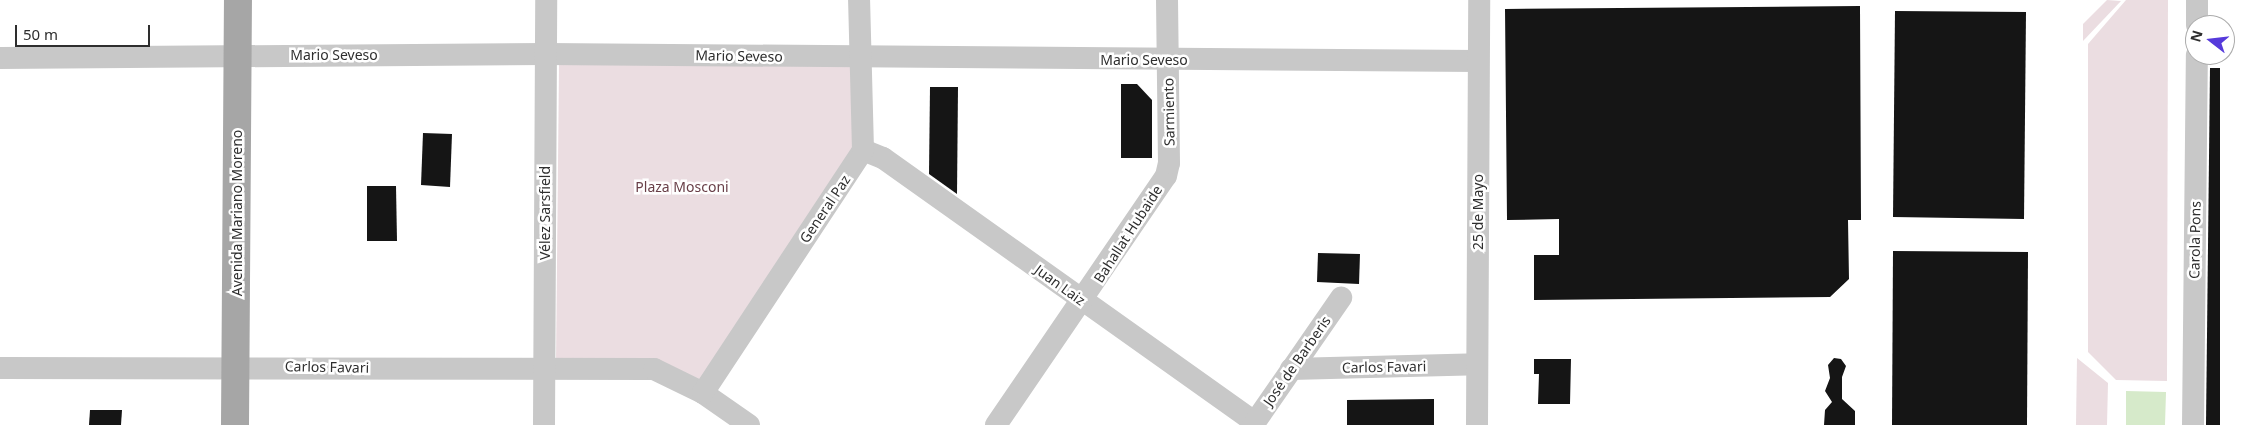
<!DOCTYPE html>
<meta charset="utf-8">
<style>
body{margin:0}
#map{position:relative;width:2250px;height:425px;overflow:hidden;background:#fff;font-family:"Noto Sans",sans-serif}
div>[style]{position:absolute}
.green>*{inset:0;background:#ebdde1}
.water>*{inset:0;background:#d6eaca}
.building>*{inset:0;background:#151515}
.minor>*{height:22px;margin:-11px;padding:0 11px;transform-origin:11px;border-radius:11px;background:#c8c8c8}
.major>*{height:28px;margin:-14px;padding:0 14px;transform-origin:14px;border-radius:14px;background:#a6a6a6}
span{translate:-50% -50%;white-space:nowrap;text-align:center;line-height:1.15;-webkit-text-stroke:5px #fff;paint-order:stroke}
.street-label{font-size:14px;color:#2e2e2e}
.park-label{font-size:14px;color:#683e47}
.north{position:absolute;left:2185px;top:15px;width:50px;height:50px;box-sizing:border-box;background:#fff;border:1px solid #ababab;border-radius:50%;rotate:286deg;font-size:14px;font-weight:700;line-height:20px;text-align:center;color:#2e2e2e}
.north::after{content:'';display:block;margin:auto;width:18px;height:22px;background:#563adb;clip-path:polygon(50% 0,100% 100%,50% 72%,0 100%)}
.scale{position:absolute;left:15px;top:25px;width:135px;height:22px;box-sizing:border-box;border:2px solid #2e2e2e;border-top:0;padding-left:6px;font-size:15px;line-height:18px;white-space:nowrap;color:#2e2e2e;-webkit-text-stroke:4px #fff;paint-order:stroke}
</style>
<div id="map">
<div class="green">
<i style="clip-path:polygon(2107px 0,2121px 1px,2083px 41px,2083px 24px)"></i>
<i style="clip-path:polygon(2126px 0,2168px 0,2167px 381px,2116px 380px,2088px 352px,2088px 44px)"></i>
<i style="clip-path:polygon(853px 63px,857px 150px,696px 386px,556px 362px,559px 65px)"></i>
<i style="clip-path:polygon(2077px 358px,2108px 383px,2107px 425px,2076px 425px)"></i>
</div>
<div class="water">
<i style="clip-path:polygon(2126px 391px,2166px 392px,2165px 425px,2126px 425px)"></i>
</div>
<div class="building">
<i style="clip-path:polygon(1860px 6px,1861px 220px,1848px 220px,1849px 279px,1830px 297px,1534px 300px,1534px 255px,1559px 255px,1559px 219px,1507px 220px,1505px 9px)"></i>
<i style="clip-path:polygon(1895px 11px,2026px 12px,2024px 219px,1893px 217px)"></i>
<i style="clip-path:polygon(2210px 68px,2220px 68px,2220px 425px,2206px 425px)"></i>
<i style="clip-path:polygon(1121px 84px,1137px 84px,1152px 100px,1152px 158px,1121px 158px)"></i>
<i style="clip-path:polygon(930px 87px,958px 87px,957px 194px,929px 174px)"></i>
<i style="clip-path:polygon(423px 133px,452px 134px,450px 187px,421px 185px)"></i>
<i style="clip-path:polygon(367px 186px,396px 186px,397px 241px,367px 241px)"></i>
<i style="clip-path:polygon(1893px 251px,2028px 252px,2027px 425px,1892px 425px)"></i>
<i style="clip-path:polygon(1318px 253px,1360px 254px,1359px 284px,1317px 282px)"></i>
<i style="clip-path:polygon(1834px 358px,1841px 359px,1846px 366px,1842px 377px,1842px 399px,1855px 411px,1855px 425px,1824px 425px,1825px 410px,1832px 402px,1825px 391px,1830px 378px,1828px 365px)"></i>
<i style="clip-path:polygon(1534px 359px,1571px 359px,1570px 404px,1538px 404px,1539px 374px,1534px 374px)"></i>
<i style="clip-path:polygon(1434px 399px,1434px 425px,1347px 425px,1347px 400px)"></i>
<i style="clip-path:polygon(90px 410px,122px 410px,121px 425px,89px 425px)"></i>
</div>
<div class="minor">
<i style="left:2197px;top:25px;width:25px;rotate:-90deg"></i>
<i style="left:0;top:58px;width:546px;rotate:-0.42deg"></i>
<i style="left:546px;top:54px;width:932px;rotate:0.43deg"></i>
<i style="left:863px;top:150px;width:22px;rotate:22deg"></i>
<i style="left:883px;top:158px;width:456px;rotate:35.4deg"></i>
<i style="left:0;top:368px;width:654px;rotate:0.09deg"></i>
<i style="left:654px;top:369px;width:55px;rotate:26.1deg"></i>
<i style="left:703px;top:393px;width:56px;rotate:34.8deg"></i>
<i style="left:1291px;top:369px;width:186px;rotate:-1.5deg"></i>
<i style="left:703px;top:393px;width:291px;rotate:-56.6deg"></i>
<i style="left:863px;top:150px;width:150px;rotate:-91.5deg"></i>
<i style="left:544px;top:425px;width:425px;rotate:-89.7deg"></i>
<i style="left:996px;top:425px;width:301px;rotate:-55.7deg"></i>
<i style="left:1166px;top:176px;width:13px;rotate:-77deg"></i>
<i style="left:1169px;top:163px;width:163px;rotate:-90.7deg"></i>
<i style="left:1253px;top:425px;width:155px;rotate:-55.3deg"></i>
<i style="left:1477px;top:425px;width:425px;rotate:-89.7deg"></i>
<i style="left:2193px;top:425px;width:370px;rotate:-89.4deg"></i>
</div>
<div class="major">
<i style="left:235px;top:425px;width:425px;rotate:-89.6deg"></i>
</div>
<div class="street-label">
<span style="left:334px;top:55px">Mario Seveso</span>
<span style="left:739px;top:56px;rotate:1deg">Mario Seveso</span>
<span style="left:1144px;top:60px">Mario Seveso</span>
<span style="left:1169px;top:112px;rotate:-91deg">Sarmiento</span>
<span style="left:825px;top:209px;rotate:-56deg">General Paz</span>
<span style="left:1478px;top:212px;rotate:-90deg">25 de Mayo</span>
<span style="left:237px;top:213px;rotate:-90deg">Avenida Mariano Moreno</span>
<span style="left:545px;top:213px;rotate:-90deg">Vélez Sarsfield</span>
<span style="left:1128px;top:234px;rotate:-57deg">Bahallat Hubaide</span>
<span style="left:2195px;top:240px;rotate:-89deg">Carola Pons</span>
<span style="left:1060px;top:285px;rotate:36deg">Juan Laiz</span>
<span style="left:1297px;top:361px;rotate:-55deg">José de Barberis</span>
<span style="left:327px;top:367px;rotate:1deg">Carlos Favari</span>
<span style="left:1384px;top:367px;rotate:-1deg">Carlos Favari</span>
</div>
<div class="park-label">
<span style="left:682px;top:187px">Plaza Mosconi</span>
</div>
<div class="north">N</div>
<div class="scale">50 m</div>
</div>
